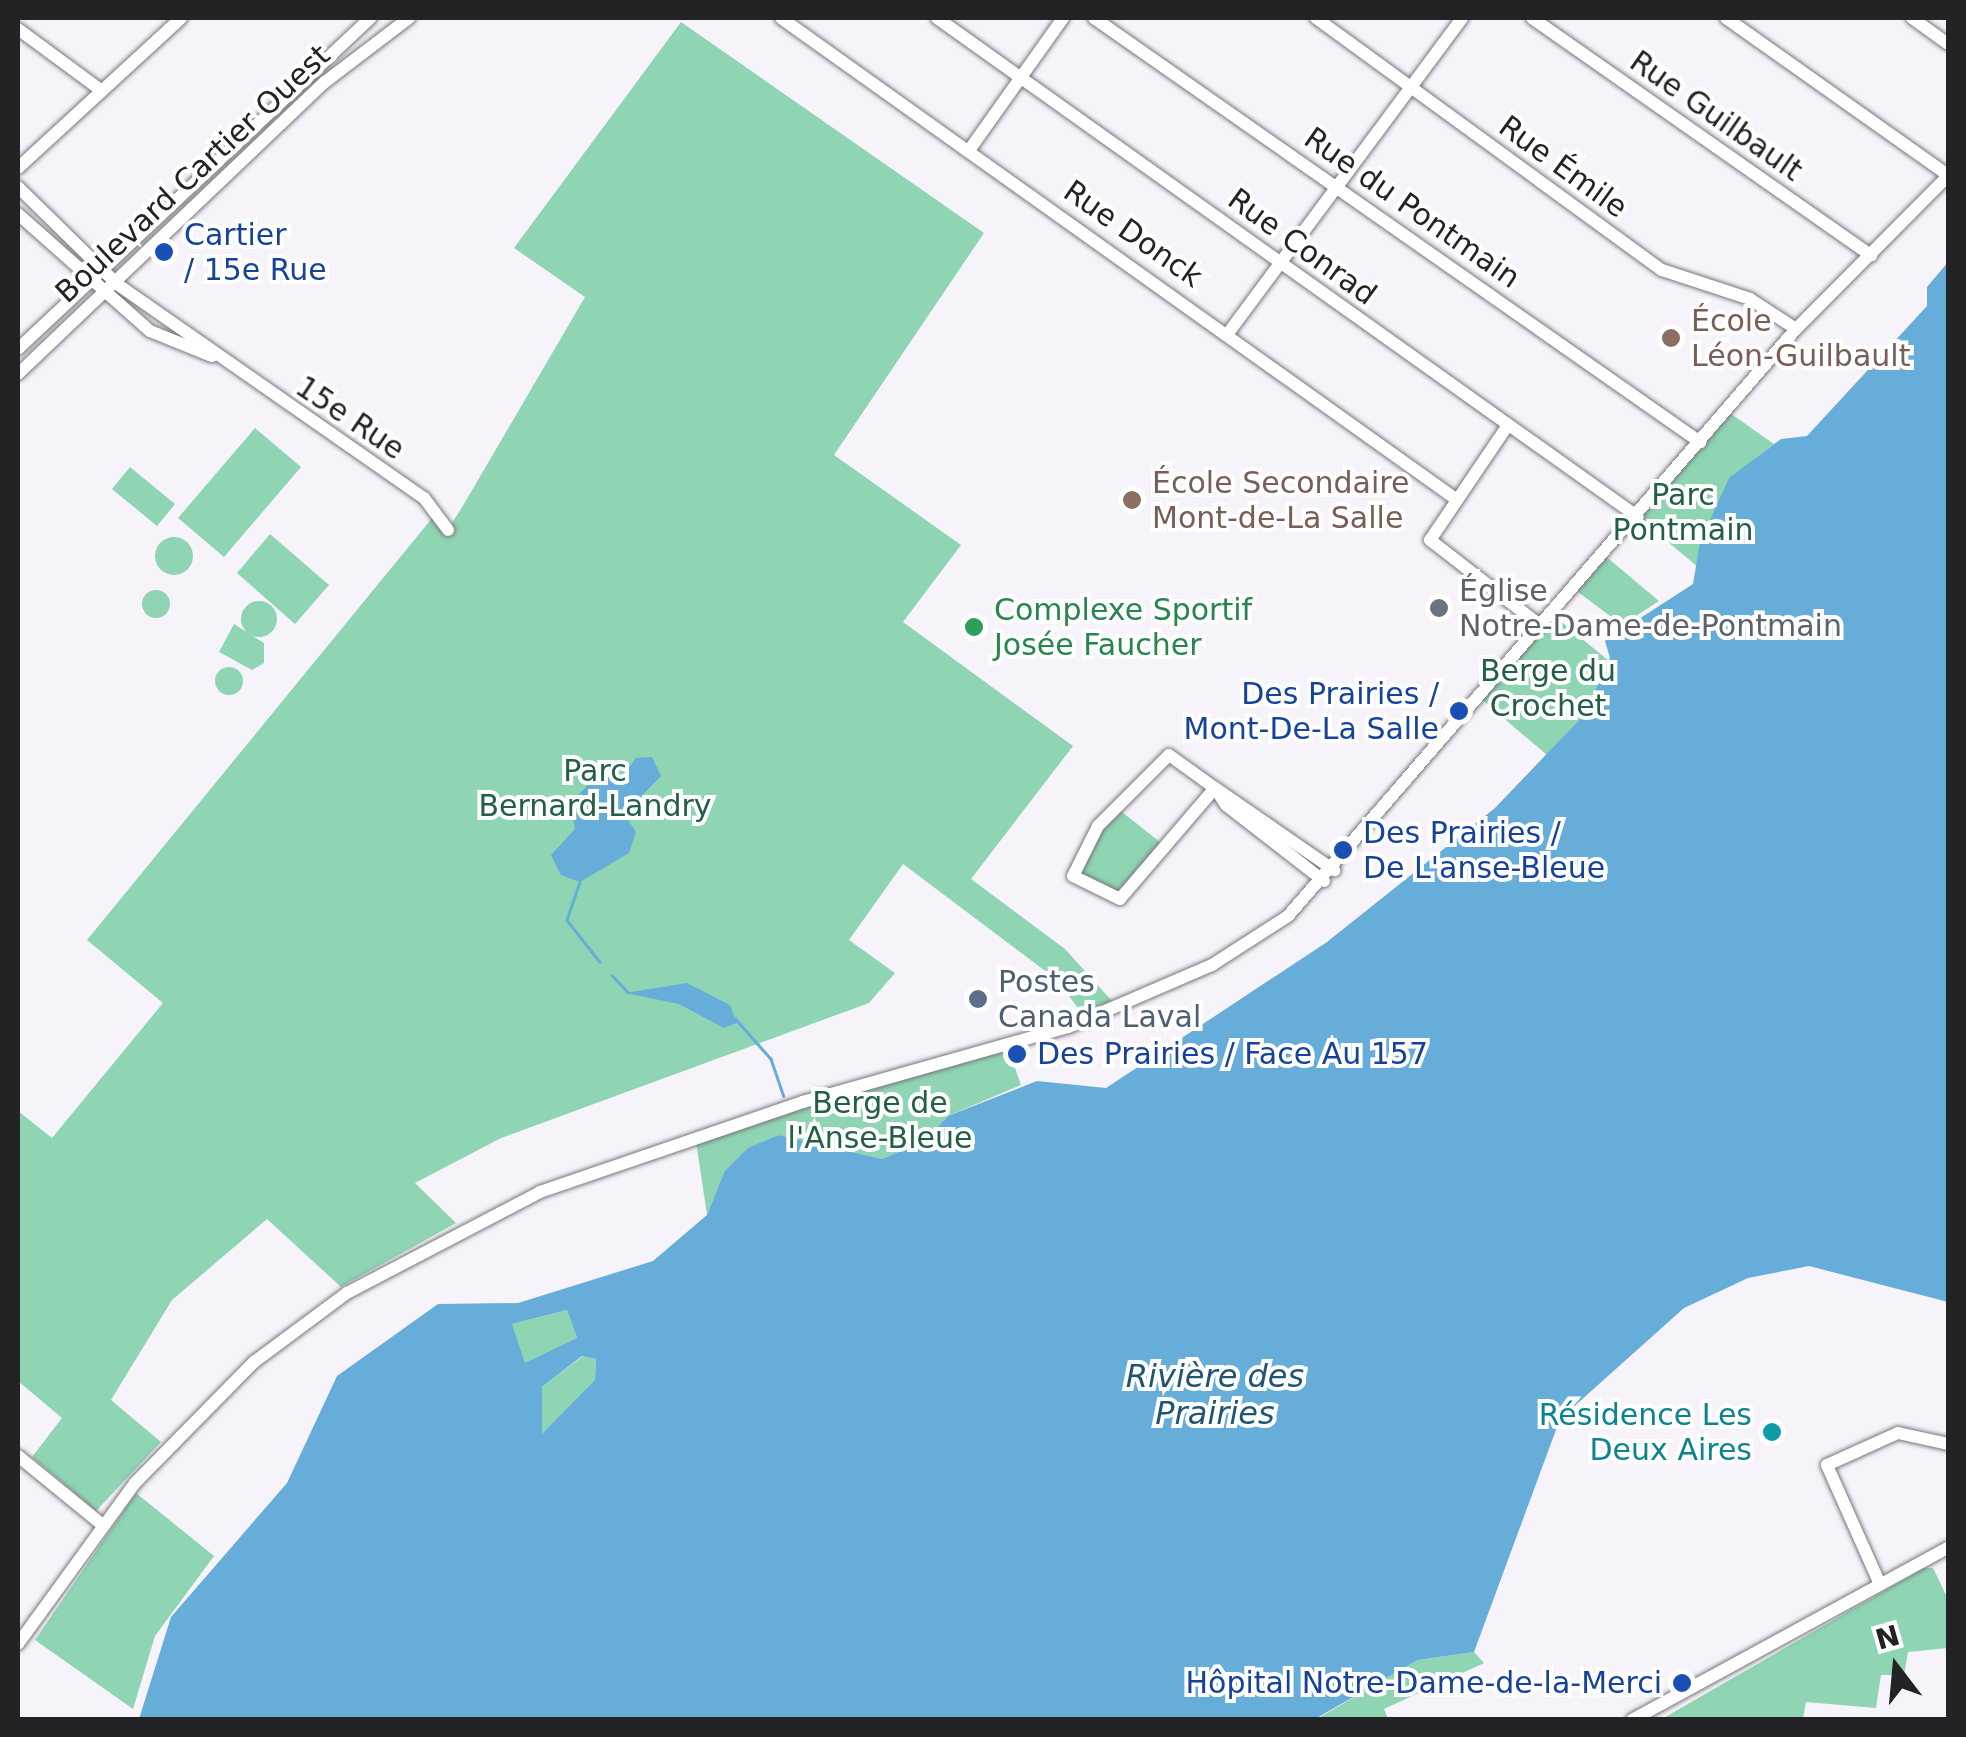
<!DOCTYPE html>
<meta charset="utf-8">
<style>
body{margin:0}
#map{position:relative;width:1966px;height:1737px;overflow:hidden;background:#f6f3fb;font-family:"DejaVu Sans",sans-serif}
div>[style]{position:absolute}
.green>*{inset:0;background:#8fd5b3}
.round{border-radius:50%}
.water>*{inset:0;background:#66add9}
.stream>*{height:2.5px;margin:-1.25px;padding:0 1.25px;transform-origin:1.25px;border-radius:1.25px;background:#66add9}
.roads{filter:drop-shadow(0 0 2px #78757c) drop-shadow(0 0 2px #78757c)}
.minor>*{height:12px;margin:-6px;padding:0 6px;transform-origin:6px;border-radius:6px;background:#fff}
.dots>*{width:28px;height:28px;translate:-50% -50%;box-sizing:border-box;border:5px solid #fff;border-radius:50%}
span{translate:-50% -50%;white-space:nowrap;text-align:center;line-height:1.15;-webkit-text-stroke:8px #fff;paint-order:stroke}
.street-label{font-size:30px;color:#232225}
.transit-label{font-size:30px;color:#164399}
.left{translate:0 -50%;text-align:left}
.right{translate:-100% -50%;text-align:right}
.education-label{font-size:30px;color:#785e54}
.park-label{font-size:30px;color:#235f46}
.worship-label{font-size:30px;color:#5b616d}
.leisure-label{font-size:30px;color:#27864d}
.service-label{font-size:30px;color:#4e5e75}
.culture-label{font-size:30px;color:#0d838f}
.water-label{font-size:32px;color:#1f5573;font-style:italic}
.frame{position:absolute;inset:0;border:20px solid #232225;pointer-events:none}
.north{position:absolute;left:1846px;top:1617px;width:100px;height:100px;-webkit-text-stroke:8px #fff;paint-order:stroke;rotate:344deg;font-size:28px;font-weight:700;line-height:40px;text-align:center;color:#232225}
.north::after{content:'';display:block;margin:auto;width:35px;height:45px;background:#232225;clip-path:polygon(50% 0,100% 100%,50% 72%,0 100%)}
</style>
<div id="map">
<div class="green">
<i style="clip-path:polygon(681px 22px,984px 233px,834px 455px,961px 545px,903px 622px,1073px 746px,971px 879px,1065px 949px,1112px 1001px,1081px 1012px,1056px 979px,903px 864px,849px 940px,895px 973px,869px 1003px,501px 1138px,415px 1183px,456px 1223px,341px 1287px,267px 1219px,172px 1300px,111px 1400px,161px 1442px,96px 1511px,32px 1457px,62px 1418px,18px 1381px,18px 1111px,52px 1138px,163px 1003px,87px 940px,433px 517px,448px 529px,461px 509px,585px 297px,514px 248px)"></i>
<i style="clip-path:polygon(1727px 411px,1774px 444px,1729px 479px,1698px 567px,1638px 517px)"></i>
<i style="clip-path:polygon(255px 428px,301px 467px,224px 557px,178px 518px)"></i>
<i style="clip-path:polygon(130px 467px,175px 504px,157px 526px,112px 489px)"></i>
<i style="clip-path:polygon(270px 534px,329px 585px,295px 624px,237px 573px)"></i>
<i class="round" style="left:155px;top:537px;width:38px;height:38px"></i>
<i style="clip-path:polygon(1603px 556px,1609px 559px,1659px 601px,1622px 625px,1574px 589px)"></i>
<i class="round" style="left:142px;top:590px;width:28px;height:28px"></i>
<i class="round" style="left:241px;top:601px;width:36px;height:36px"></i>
<i style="clip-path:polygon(1552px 614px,1609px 661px,1584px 715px,1547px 755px,1480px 698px)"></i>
<i style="clip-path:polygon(234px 624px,264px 643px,264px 663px,252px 670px,219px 652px)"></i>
<i class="round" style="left:215px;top:667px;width:28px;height:28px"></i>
<i style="clip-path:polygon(1117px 808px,1165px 846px,1120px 899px,1108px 901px,1070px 866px)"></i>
<i style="clip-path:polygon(1008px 1048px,1021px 1085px,948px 1116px,924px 1141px,882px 1159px,779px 1135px,724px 1172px,707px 1215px,695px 1135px)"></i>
<i style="clip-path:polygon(567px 1310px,577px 1338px,525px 1364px,512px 1324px)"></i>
<i style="clip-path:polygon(583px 1356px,596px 1359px,595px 1380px,565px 1420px,542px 1434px,542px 1387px)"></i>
<i style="clip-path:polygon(136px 1493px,214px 1556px,155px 1636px,133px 1709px,35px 1640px)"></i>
<i style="clip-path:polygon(1924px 1568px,1933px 1568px,1948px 1599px,1948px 1648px,1908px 1652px,1904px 1675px,1881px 1675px,1876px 1708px,1806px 1702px,1803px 1719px,1660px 1720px)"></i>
<i style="clip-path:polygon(1474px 1652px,1484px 1663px,1384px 1709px,1388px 1719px,1315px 1720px,1418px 1660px)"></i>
</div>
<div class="water">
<i style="clip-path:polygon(evenodd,1948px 262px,1948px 1302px,1809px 1266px,1748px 1278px,1684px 1308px,1560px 1419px,1474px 1652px,1418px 1660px,1315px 1719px,139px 1719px,171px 1617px,287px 1483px,337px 1376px,438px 1304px,518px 1303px,653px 1261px,707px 1215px,724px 1172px,748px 1148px,779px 1135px,882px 1159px,924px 1141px,948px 1116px,1037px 1081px,1106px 1088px,1327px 942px,1495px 808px,1584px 715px,1610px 658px,1605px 641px,1693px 584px,1700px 542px,1729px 478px,1781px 439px,1807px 436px,1927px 306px,1927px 287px,1948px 262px,567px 1310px,577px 1338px,525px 1363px,512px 1324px,567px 1310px,1948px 262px,582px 1356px,596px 1359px,595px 1380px,542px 1434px,542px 1387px,582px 1356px)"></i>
<i style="clip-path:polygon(652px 757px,661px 776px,624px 814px,636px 832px,629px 853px,580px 882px,561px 875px,551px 855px,575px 829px,570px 804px,595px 777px,621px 778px,636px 758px)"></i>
<i style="clip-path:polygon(687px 983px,730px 1005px,737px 1023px,724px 1028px,679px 1004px,625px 993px)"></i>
</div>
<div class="stream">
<i style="left:580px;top:882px;width:40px;rotate:108.9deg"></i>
<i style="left:567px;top:920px;width:53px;rotate:51.8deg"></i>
<i style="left:612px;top:975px;width:23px;rotate:47deg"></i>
<i style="left:735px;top:1018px;width:55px;rotate:48.7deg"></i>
<i style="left:771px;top:1059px;width:39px;rotate:71deg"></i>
</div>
<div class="roads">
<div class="minor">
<i style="left:781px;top:18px;width:825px;rotate:35.48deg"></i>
<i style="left:937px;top:18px;width:860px;rotate:35.44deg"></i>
<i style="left:1094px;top:18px;width:740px;rotate:34.98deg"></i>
<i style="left:1316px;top:18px;width:428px;rotate:36.1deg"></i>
<i style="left:1662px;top:270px;width:93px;rotate:18.2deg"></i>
<i style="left:1750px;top:299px;width:55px;rotate:33.1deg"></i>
<i style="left:1532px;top:18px;width:414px;rotate:35deg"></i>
<i style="left:1726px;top:18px;width:272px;rotate:35.3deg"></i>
<i style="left:1912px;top:18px;width:44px;rotate:35.8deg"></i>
<i style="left:18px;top:29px;width:104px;rotate:36.4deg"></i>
<i style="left:970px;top:149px;width:161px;rotate:-54.6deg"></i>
<i style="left:18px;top:168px;width:222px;rotate:-42.6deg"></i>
<i style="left:18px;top:187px;width:139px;rotate:44.4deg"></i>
<i style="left:117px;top:284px;width:374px;rotate:34.9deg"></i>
<i style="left:424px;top:498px;width:40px;rotate:53deg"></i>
<i style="left:18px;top:214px;width:176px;rotate:41.6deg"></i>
<i style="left:150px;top:331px;width:67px;rotate:22deg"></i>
<i style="left:1229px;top:332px;width:391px;rotate:-53.4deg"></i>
<i style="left:18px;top:349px;width:484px;rotate:-43.2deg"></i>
<i style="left:18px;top:374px;width:424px;rotate:-43.6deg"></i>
<i style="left:325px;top:82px;width:106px;rotate:-37.3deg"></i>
<i style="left:1508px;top:425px;width:139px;rotate:124.1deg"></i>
<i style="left:1430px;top:540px;width:140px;rotate:37.8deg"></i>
<i style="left:1215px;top:788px;width:146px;rotate:130.6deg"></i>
<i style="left:1120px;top:899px;width:52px;rotate:-153.9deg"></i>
<i style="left:1073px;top:876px;width:56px;rotate:-63.4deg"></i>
<i style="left:1098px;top:826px;width:100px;rotate:-45deg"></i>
<i style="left:1169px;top:755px;width:57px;rotate:35.7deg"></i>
<i style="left:1215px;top:788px;width:20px;rotate:57deg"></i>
<i style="left:1226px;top:805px;width:124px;rotate:37.8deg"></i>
<i style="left:1215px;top:788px;width:145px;rotate:34.6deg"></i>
<i style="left:18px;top:1456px;width:104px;rotate:39.2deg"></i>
<i style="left:1879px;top:1582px;width:128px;rotate:-114deg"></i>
<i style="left:1827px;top:1465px;width:78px;rotate:-24.3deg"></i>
<i style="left:1898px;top:1433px;width:51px;rotate:12.4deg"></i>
<i style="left:18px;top:1644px;width:199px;rotate:-54deg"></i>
<i style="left:135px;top:1483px;width:170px;rotate:-45.5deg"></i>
<i style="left:254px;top:1362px;width:116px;rotate:-36.6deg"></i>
<i style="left:347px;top:1293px;width:218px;rotate:-27.6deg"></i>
<i style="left:540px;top:1192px;width:278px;rotate:-18.9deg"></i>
<i style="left:803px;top:1102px;width:275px;rotate:-15.8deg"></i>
<i style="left:1068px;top:1027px;width:157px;rotate:-23.3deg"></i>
<i style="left:1212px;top:965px;width:90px;rotate:-32.8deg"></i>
<i style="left:1288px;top:916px;width:776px;rotate:-49.13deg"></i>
<i style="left:1796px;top:329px;width:216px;rotate:-45.2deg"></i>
<i style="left:1632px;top:1720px;width:360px;rotate:-28.6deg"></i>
</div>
</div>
<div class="dots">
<i style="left:164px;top:252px;background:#1a4fb4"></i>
<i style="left:1671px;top:338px;background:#8d6e63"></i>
<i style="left:1132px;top:500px;background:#8d6e63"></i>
<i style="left:1439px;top:608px;background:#6b7280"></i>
<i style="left:974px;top:627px;background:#2e9e5b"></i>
<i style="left:1459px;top:711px;background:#1a4fb4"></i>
<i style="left:1343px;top:850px;background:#1a4fb4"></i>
<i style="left:978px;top:999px;background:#5c6f8a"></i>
<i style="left:1017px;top:1054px;background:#1a4fb4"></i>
<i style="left:1772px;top:1432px;background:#0f9aa8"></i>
<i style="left:1682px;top:1683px;background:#1a4fb4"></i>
</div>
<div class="street-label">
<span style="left:1716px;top:116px;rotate:35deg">Rue Guilbault</span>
<span style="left:1563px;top:167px;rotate:36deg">Rue Émile</span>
<span style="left:193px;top:174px;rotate:-43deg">Boulevard Cartier Ouest</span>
<span style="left:1412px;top:208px;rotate:35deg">Rue du Pontmain</span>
<span style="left:1133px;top:234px;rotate:35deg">Rue Donck</span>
<span style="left:1302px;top:247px;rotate:36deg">Rue Conrad</span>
<span style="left:350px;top:418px;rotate:34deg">15e Rue</span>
</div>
<div class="transit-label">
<span class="left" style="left:184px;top:252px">Cartier<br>/ 15e Rue</span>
<span class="right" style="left:1439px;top:711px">Des Prairies /<br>Mont-De-La Salle</span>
<span class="left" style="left:1363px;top:850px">Des Prairies /<br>De L'anse-Bleue</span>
<span class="left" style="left:1037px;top:1054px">Des Prairies / Face Au 157</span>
<span class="right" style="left:1662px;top:1683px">Hôpital Notre-Dame-de-la-Merci</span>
</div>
<div class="education-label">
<span class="left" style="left:1691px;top:338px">École<br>Léon-Guilbault</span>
<span class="left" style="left:1152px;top:500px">École Secondaire<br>Mont-de-La Salle</span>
</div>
<div class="park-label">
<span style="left:1683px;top:512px">Parc<br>Pontmain</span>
<span style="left:1548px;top:688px">Berge du<br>Crochet</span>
<span style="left:595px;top:788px">Parc<br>Bernard-Landry</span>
<span style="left:880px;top:1120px">Berge de<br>l'Anse-Bleue</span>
</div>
<div class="worship-label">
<span class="left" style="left:1459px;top:608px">Église<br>Notre-Dame-de-Pontmain</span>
</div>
<div class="leisure-label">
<span class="left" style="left:994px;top:627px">Complexe Sportif<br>Josée Faucher</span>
</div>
<div class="service-label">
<span class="left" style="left:998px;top:999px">Postes<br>Canada Laval</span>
</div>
<div class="culture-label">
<span class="right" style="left:1752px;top:1432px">Résidence Les<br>Deux Aires</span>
</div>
<div class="water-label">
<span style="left:1215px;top:1395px">Rivière des<br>Prairies</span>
</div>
<div class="frame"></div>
<div class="north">N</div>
</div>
